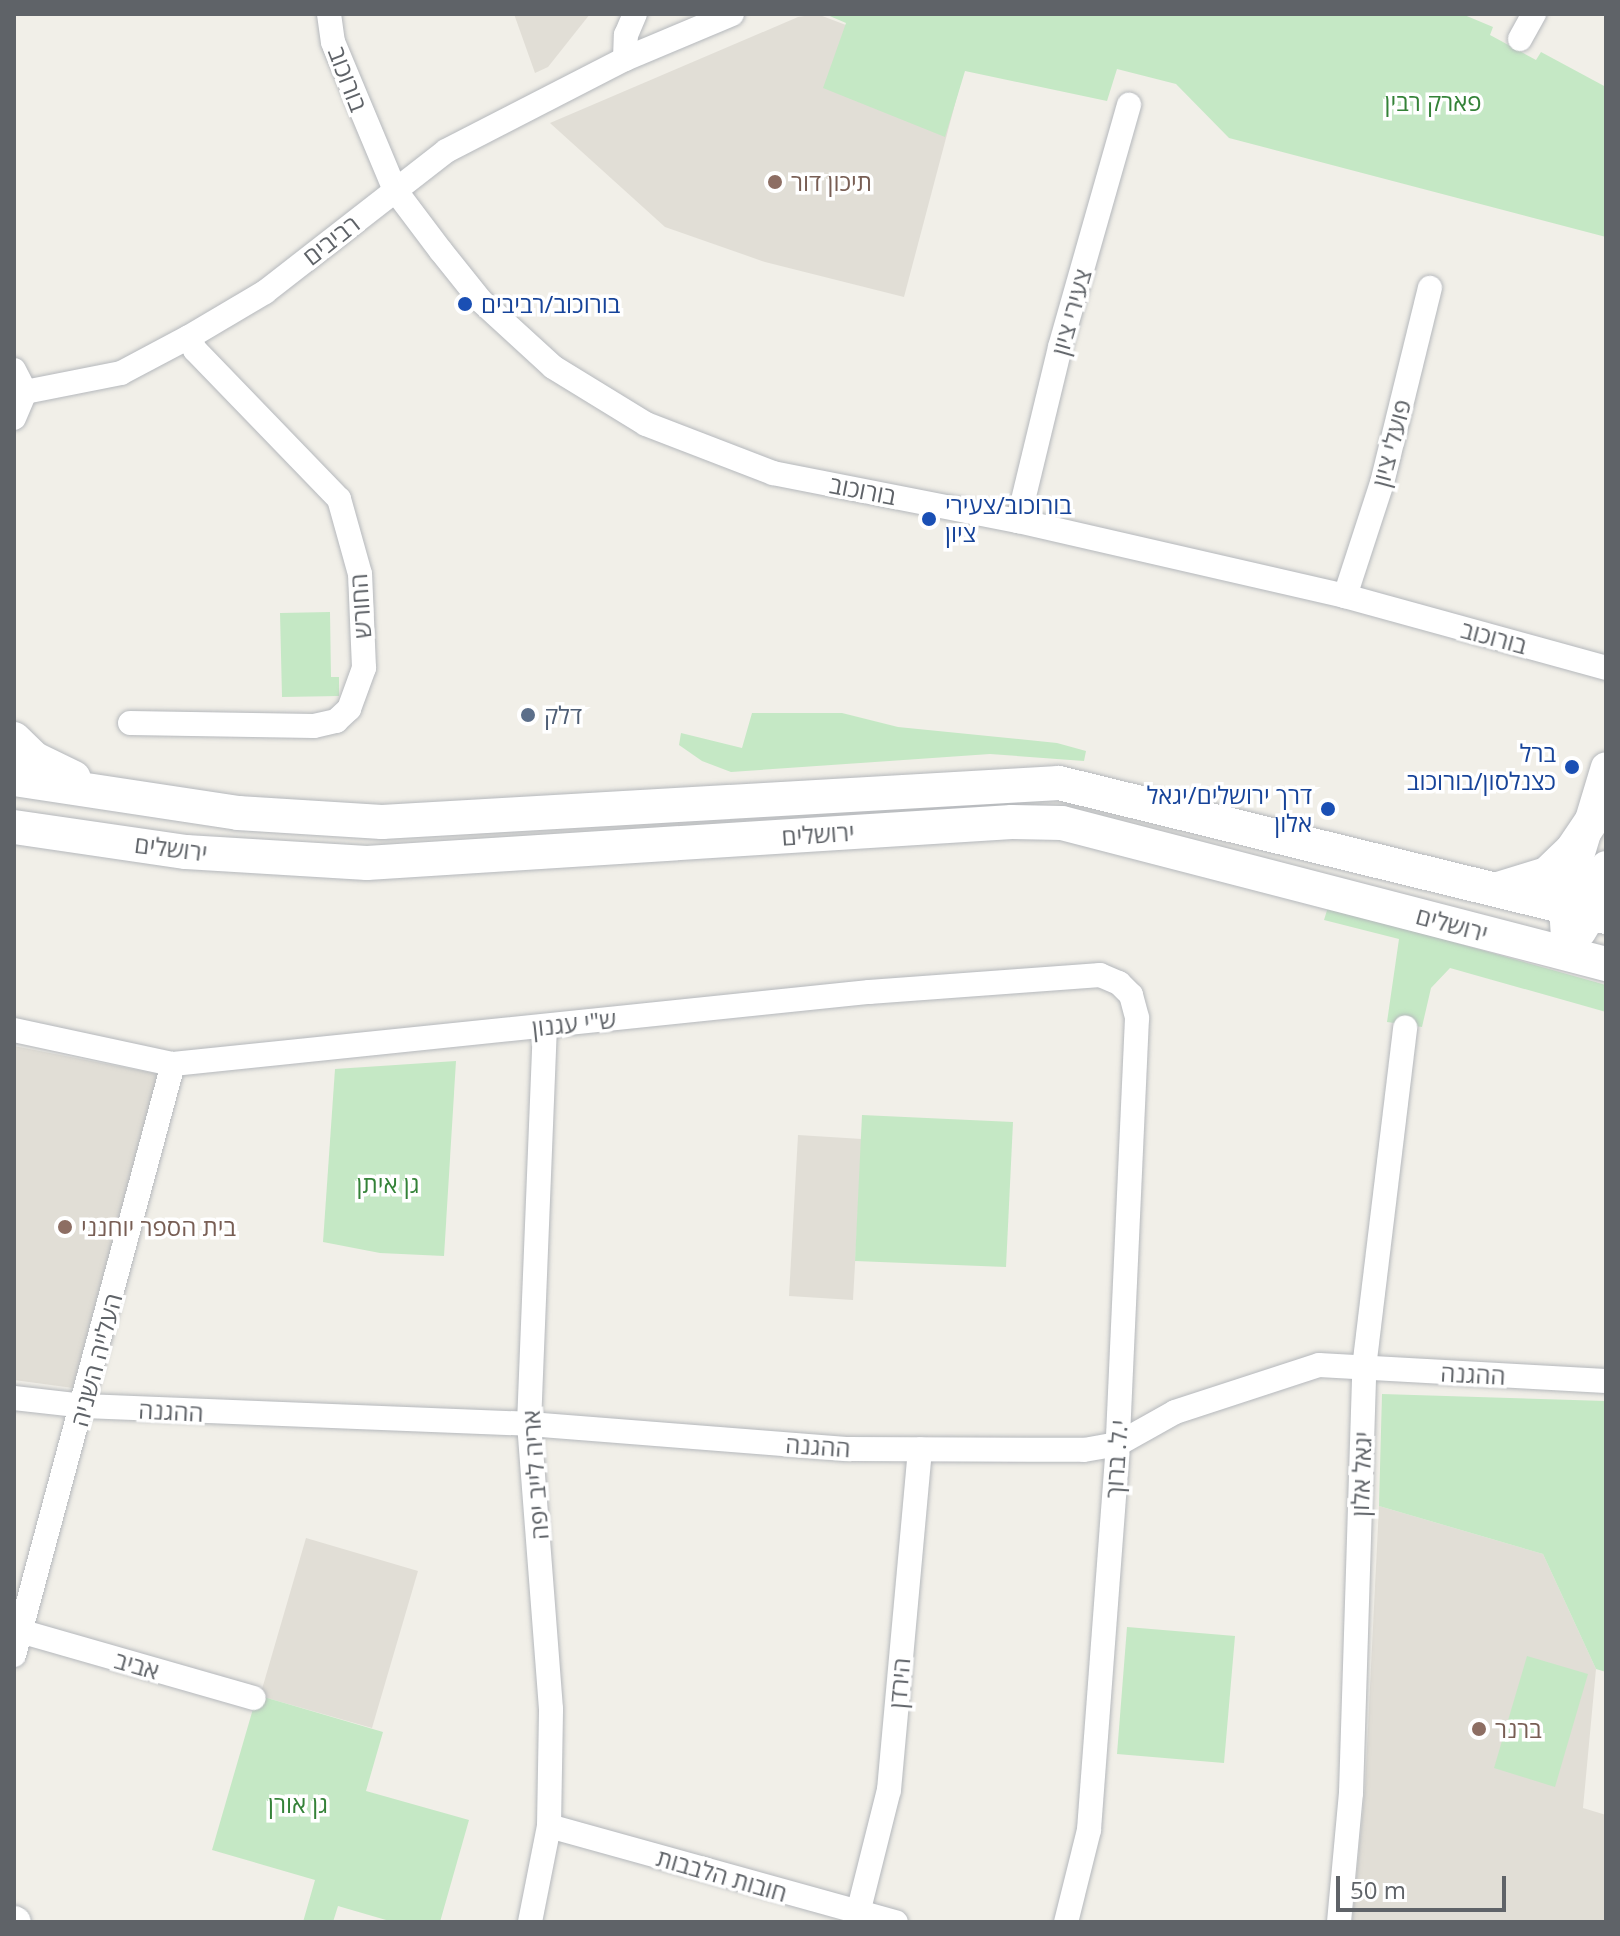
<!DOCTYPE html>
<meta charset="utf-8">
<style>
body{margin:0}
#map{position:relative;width:1620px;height:1936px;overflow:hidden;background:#f1efe8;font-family:"Open Sans",Heebo,sans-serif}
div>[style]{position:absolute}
.education>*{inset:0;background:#e1ded6}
.green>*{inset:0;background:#c5e8c5}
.roads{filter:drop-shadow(0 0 2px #b5b8bc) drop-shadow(0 0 2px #b5b8bc)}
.minor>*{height:24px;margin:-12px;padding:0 12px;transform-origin:12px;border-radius:12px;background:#fff}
.tertiary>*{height:30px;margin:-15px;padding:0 15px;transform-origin:15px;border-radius:15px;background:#fff}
.secondary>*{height:34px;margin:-17px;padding:0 17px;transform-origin:17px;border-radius:17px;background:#fff}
.dots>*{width:22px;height:22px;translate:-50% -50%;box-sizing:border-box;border:4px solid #fff;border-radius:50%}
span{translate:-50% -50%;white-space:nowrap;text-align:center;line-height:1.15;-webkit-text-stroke:7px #fff;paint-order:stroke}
.street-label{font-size:24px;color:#5f6368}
.park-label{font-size:24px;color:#348238}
.education-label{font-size:24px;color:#785e54}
.left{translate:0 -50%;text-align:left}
.transit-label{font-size:24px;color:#164399}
.right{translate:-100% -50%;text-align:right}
.service-label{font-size:24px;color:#4e5e75}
.frame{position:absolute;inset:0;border:16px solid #5f6368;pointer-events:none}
.scale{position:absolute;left:1336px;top:1876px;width:170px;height:36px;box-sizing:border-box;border:4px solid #5f6368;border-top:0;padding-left:10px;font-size:24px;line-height:28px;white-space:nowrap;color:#5f6368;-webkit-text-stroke:6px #fff;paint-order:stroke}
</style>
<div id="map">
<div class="education">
<i style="clip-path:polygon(514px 14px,590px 14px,548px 67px,535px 73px)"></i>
<i style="clip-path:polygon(817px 14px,964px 70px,904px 297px,765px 262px,665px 227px,550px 123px,798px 17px)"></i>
<i style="clip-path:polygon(14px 1046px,158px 1074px,73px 1388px,14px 1380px)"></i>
<i style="clip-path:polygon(798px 1135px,862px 1139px,853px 1300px,789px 1296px)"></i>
<i style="clip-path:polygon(1379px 1506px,1543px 1554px,1596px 1669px,1583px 1808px,1606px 1815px,1606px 1922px,1352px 1922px,1365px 1788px)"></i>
<i style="clip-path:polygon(306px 1538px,418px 1571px,372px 1728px,260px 1696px)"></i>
</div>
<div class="green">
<i style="clip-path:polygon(825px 14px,1462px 14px,1493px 27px,1490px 35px,1536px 60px,1541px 52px,1606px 87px,1606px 237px,1229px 138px,1176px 84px,1117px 69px,1107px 101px,965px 71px,945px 137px,823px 88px,846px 23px)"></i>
<i style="clip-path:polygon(330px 612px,331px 677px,339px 677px,339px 696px,282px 697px,280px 613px)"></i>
<i style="clip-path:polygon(752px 713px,842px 713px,898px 727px,1057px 743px,1086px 751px,1084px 761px,990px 754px,731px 772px,702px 761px,679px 745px,681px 733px,742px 748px)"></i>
<i style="clip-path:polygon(1328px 907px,1606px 985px,1606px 1012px,1450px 968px,1431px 988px,1422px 1027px,1387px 1022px,1399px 939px,1324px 920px)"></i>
<i style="clip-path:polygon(456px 1061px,444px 1256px,380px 1253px,323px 1242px,335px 1069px)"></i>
<i style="clip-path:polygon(862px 1115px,1013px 1122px,1006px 1267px,855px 1261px)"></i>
<i style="clip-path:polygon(1382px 1394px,1606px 1401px,1606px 1672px,1596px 1669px,1543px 1554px,1379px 1506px)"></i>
<i style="clip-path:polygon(1127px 1627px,1235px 1636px,1224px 1763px,1117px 1754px)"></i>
<i style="clip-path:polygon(1527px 1656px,1588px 1674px,1555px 1787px,1494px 1768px)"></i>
<i style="clip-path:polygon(257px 1695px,383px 1732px,366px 1791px,469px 1820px,440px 1922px,393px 1922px,338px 1906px,333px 1922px,303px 1922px,315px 1880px,212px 1850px)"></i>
</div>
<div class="roads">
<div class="minor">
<i style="left:329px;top:14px;width:28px;rotate:82deg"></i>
<i style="left:333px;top:42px;width:160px;rotate:67.3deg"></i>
<i style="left:395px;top:190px;width:76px;rotate:53deg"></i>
<i style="left:441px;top:251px;width:64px;rotate:51.3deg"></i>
<i style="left:481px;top:301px;width:98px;rotate:42.5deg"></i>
<i style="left:553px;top:367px;width:109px;rotate:31.5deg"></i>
<i style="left:646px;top:424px;width:136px;rotate:21.1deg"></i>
<i style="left:773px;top:473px;width:250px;rotate:11.1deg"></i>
<i style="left:1018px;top:521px;width:335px;rotate:12.9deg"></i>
<i style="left:1345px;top:596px;width:271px;rotate:15.4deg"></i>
<i style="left:1520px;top:39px;width:29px;rotate:-61deg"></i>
<i style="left:625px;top:59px;width:24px;rotate:-88deg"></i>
<i style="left:626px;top:35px;width:23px;rotate:-67deg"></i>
<i style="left:14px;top:370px;width:25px;rotate:63deg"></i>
<i style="left:25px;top:392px;width:28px;rotate:113deg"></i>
<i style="left:25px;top:392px;width:98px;rotate:-11.2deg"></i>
<i style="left:121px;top:373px;width:77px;rotate:-27.9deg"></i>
<i style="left:189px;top:337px;width:88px;rotate:-30.6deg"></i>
<i style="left:265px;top:292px;width:229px;rotate:-37.9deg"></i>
<i style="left:446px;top:151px;width:201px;rotate:-27.2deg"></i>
<i style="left:625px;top:59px;width:116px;rotate:-22.8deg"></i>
<i style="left:1018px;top:521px;width:179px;rotate:-76.4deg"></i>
<i style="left:1060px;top:347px;width:252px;rotate:-74.1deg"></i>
<i style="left:1345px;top:596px;width:119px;rotate:-71.9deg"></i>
<i style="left:1382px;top:483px;width:201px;rotate:-76.2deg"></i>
<i style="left:130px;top:723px;width:184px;rotate:0.9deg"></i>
<i style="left:314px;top:726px;width:23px;rotate:-13deg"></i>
<i style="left:336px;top:721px;width:18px;rotate:-43deg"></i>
<i style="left:349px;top:709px;width:44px;rotate:-69.9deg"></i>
<i style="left:364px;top:668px;width:94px;rotate:-92.4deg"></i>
<i style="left:360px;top:574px;width:78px;rotate:-105.6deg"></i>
<i style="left:339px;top:499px;width:207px;rotate:-134deg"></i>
<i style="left:195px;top:350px;width:14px;rotate:-115deg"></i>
<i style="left:14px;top:1030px;width:163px;rotate:12.1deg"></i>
<i style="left:173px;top:1064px;width:700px;rotate:-5.91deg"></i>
<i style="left:869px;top:992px;width:232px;rotate:-4.2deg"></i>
<i style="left:1100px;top:975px;width:21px;rotate:23deg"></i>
<i style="left:1119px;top:983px;width:17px;rotate:45deg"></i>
<i style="left:1131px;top:995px;width:24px;rotate:75deg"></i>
<i style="left:1137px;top:1018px;width:426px;rotate:92.6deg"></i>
<i style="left:1118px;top:1444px;width:387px;rotate:94.3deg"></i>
<i style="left:1089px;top:1830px;width:95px;rotate:104deg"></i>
<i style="left:14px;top:1398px;width:70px;rotate:6.5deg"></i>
<i style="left:84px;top:1406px;width:445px;rotate:2.3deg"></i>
<i style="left:529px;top:1424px;width:318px;rotate:4.5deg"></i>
<i style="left:846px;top:1449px;width:238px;rotate:0.2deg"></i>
<i style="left:1084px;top:1450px;width:35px;rotate:-10deg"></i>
<i style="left:1118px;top:1444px;width:65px;rotate:-29.3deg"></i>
<i style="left:1175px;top:1412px;width:151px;rotate:-18.1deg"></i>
<i style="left:1319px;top:1365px;width:287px;rotate:3.2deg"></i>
<i style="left:20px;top:1631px;width:243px;rotate:16deg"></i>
<i style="left:14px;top:1655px;width:612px;rotate:-74.94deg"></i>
<i style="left:549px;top:1826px;width:360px;rotate:15.5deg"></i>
<i style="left:858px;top:1913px;width:127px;rotate:-75.9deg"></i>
<i style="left:889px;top:1790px;width:342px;rotate:-84.8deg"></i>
<i style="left:530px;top:1922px;width:98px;rotate:-78.8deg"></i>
<i style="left:549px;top:1826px;width:117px;rotate:-89deg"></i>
<i style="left:551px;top:1709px;width:286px;rotate:-94.4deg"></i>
<i style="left:529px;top:1424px;width:397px;rotate:-87.7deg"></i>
<i style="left:1339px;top:1922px;width:130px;rotate:-84.7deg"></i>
<i style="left:1351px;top:1793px;width:425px;rotate:-88.2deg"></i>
<i style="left:1364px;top:1368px;width:343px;rotate:-83.1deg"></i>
</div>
<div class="tertiary">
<i style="left:1581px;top:932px;width:21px;rotate:-59deg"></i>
<i style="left:1592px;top:914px;width:50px;rotate:-73.7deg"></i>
<i style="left:1567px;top:953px;width:47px;rotate:-93.7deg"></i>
<i style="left:1564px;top:906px;width:145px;rotate:-73.2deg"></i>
<i style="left:14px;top:1921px;width:2px;rotate:27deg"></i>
</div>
<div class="secondary">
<i style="left:14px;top:739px;width:29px;rotate:44deg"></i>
<i style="left:35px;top:759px;width:43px;rotate:26deg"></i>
<i style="left:14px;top:779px;width:227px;rotate:8.6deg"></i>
<i style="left:238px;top:813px;width:144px;rotate:3.6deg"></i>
<i style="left:382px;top:822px;width:678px;rotate:-3.3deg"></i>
<i style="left:1059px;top:783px;width:563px;rotate:13.76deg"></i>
<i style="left:14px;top:827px;width:174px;rotate:8.3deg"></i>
<i style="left:186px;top:852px;width:181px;rotate:3.5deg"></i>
<i style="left:367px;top:863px;width:646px;rotate:-3.64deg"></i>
<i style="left:1012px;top:822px;width:50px;rotate:1.1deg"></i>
<i style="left:1062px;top:823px;width:562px;rotate:14.53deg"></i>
<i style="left:1498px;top:889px;width:51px;rotate:-17deg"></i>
<i style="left:1547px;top:874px;width:35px;rotate:-44deg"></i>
<i style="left:1572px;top:850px;width:34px;rotate:-56deg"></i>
</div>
</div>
<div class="dots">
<i style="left:775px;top:182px;background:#8d6e63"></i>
<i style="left:465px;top:304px;background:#1a4fb4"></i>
<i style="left:929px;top:519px;background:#1a4fb4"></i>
<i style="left:528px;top:715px;background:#5c6f8a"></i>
<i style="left:1572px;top:767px;background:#1a4fb4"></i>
<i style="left:1328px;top:809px;background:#1a4fb4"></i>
<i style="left:65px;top:1227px;background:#8d6e63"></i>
<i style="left:1479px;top:1729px;background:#8d6e63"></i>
</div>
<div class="street-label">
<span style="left:348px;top:79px;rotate:69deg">בורוכוב</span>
<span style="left:331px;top:240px;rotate:-38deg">רביבים</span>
<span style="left:1071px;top:312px;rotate:-74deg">צעירי ציון</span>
<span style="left:1391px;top:443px;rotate:-75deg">פועלי ציון</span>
<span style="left:863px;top:490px;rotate:11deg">בורוכוב</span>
<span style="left:360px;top:606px;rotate:-94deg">החורש</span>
<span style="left:1494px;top:637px;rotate:15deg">בורוכוב</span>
<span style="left:818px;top:834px;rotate:-4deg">ירושלים</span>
<span style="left:171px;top:848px;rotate:7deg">ירושלים</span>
<span style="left:1452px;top:924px;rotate:15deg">ירושלים</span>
<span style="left:574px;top:1023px;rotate:-6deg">ש"י עגנון</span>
<span style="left:96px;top:1360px;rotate:-75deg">העלייה השניה</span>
<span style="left:1473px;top:1374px;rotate:3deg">ההגנה</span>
<span style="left:171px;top:1411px;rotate:3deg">ההגנה</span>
<span style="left:818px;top:1446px;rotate:4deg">ההגנה</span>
<span style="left:1116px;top:1459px;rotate:-86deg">י.ל. ברוך</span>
<span style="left:1361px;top:1474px;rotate:-88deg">יגאל אלון</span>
<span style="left:535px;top:1475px;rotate:-94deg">אריה לייב יפה</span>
<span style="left:137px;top:1665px;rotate:16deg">אביב</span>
<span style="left:899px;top:1683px;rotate:-85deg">הירדן</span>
<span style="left:722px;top:1875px;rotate:16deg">חובות הלבבות</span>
</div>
<div class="park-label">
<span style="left:1433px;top:102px">פארק רבין</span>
<span style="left:388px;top:1184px">גן איתן</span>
<span style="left:298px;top:1804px">גן אורן</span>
</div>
<div class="education-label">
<span class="left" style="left:791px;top:182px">תיכון דור</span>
<span class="left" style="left:81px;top:1227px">בית הספר יוחנני</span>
<span class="left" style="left:1495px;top:1729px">ברנר</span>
</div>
<div class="transit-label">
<span class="left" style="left:481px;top:304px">בורוכוב/רביבים</span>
<span class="left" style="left:945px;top:519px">בורוכוב/צעירי<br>ציון</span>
<span class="right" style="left:1556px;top:767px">ברל<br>כצנלסון/בורוכוב</span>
<span class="right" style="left:1312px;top:809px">דרך ירושלים/יגאל<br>אלון</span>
</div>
<div class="service-label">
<span class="left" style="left:544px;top:715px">דלק</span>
</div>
<div class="frame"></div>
<div class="scale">50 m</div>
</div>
